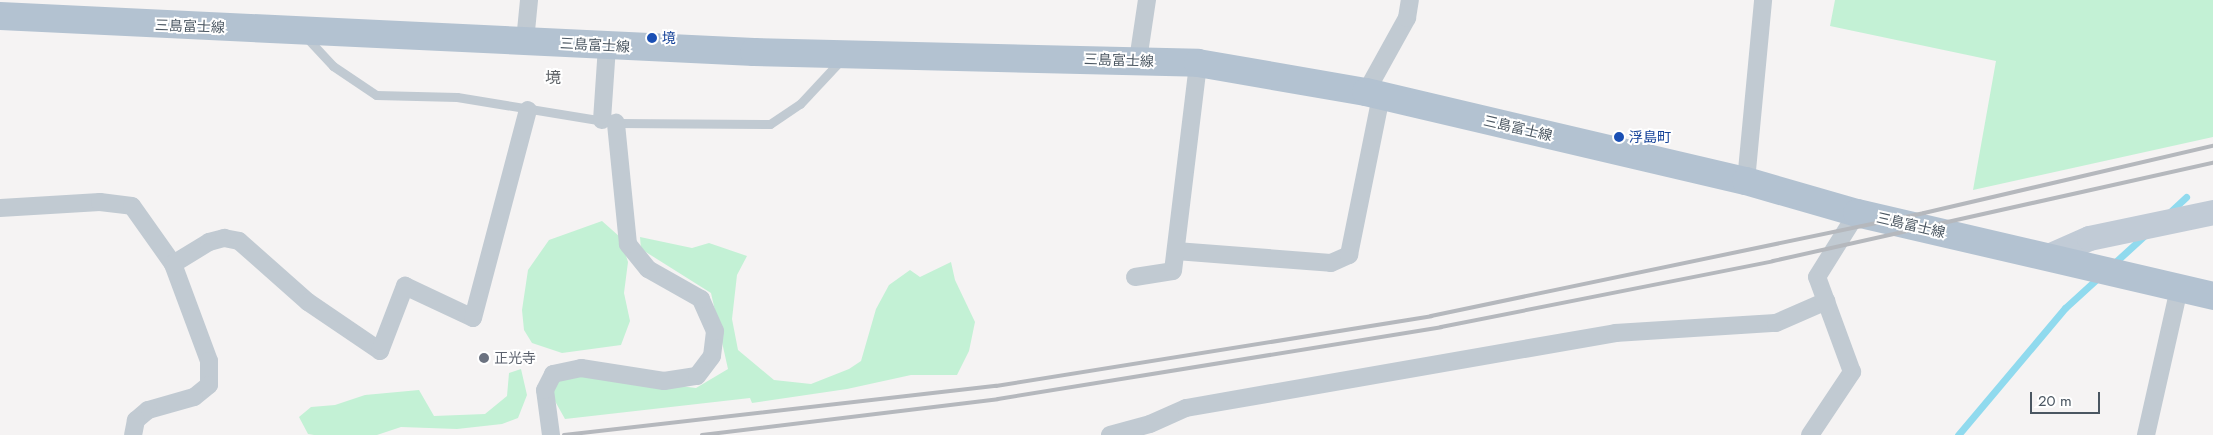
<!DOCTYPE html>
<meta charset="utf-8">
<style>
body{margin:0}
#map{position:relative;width:2213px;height:435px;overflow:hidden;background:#f5f3f3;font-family:Jost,"Noto Sans JP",sans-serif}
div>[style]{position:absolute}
.green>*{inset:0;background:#c3f1d5}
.stream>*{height:7px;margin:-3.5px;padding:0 3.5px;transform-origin:3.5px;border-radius:3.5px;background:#90daee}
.lane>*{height:9px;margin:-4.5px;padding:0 4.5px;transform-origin:4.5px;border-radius:4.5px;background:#c1cad2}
.street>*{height:18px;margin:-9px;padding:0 9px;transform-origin:9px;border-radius:9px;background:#c1cad2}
.secondary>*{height:25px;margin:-12.5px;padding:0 12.5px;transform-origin:12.5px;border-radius:12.5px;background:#c1cbd6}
.primary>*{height:28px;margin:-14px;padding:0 14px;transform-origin:14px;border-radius:14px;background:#b3c2d1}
.rail>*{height:4px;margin:-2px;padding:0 2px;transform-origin:2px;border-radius:2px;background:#b5b8bd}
.dots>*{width:14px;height:14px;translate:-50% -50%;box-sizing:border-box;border:2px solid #fff;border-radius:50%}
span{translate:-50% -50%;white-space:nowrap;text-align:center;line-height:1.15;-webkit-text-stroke:4px #fff;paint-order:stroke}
.street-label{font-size:14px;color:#4a5661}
.transit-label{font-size:14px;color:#164399}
.left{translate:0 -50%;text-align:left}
.worship-label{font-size:14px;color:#5b616d}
.quarter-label{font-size:16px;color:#5f6368}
.scale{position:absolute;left:2030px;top:392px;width:70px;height:22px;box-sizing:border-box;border:2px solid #4a5661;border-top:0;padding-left:6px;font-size:15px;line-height:18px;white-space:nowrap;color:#4a5661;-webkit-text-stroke:4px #fff;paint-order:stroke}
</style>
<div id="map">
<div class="green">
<i style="clip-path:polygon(1835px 0,2213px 0,2213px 137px,1973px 190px,1996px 61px,1830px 26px)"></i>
<i style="clip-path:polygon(602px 221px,620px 237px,628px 262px,624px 293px,630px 321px,621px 345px,562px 353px,532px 343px,524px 330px,522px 310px,528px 270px,549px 240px)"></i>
<i style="clip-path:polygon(640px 237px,692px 248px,709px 243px,747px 256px,737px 275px,732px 319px,738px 350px,774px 380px,811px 384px,849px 369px,861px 361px,876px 309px,889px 285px,910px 270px,920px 277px,951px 262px,955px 280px,975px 322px,969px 351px,957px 375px,911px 375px,847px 389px,752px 403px,750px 398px,565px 419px,551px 394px,551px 378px,575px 373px,696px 388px,728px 369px,711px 293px,641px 249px)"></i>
<i style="clip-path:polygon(521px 369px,527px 395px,518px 418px,502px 424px,457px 429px,401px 427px,377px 435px,314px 435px,308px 434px,299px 417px,311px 407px,335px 405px,365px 395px,419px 390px,434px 416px,485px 414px,507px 396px,509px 373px)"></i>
</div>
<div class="stream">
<i style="left:2170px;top:212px;width:22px;rotate:-43deg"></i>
<i style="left:2111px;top:266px;width:46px;rotate:-42.4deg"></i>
<i style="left:1958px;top:435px;width:166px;rotate:-49.9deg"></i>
<i style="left:2065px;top:308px;width:46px;rotate:-42.4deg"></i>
</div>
<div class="lane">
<i style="left:306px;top:37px;width:40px;rotate:47deg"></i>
<i style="left:333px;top:66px;width:52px;rotate:34deg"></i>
<i style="left:376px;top:95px;width:81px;rotate:1.4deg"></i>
<i style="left:457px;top:97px;width:161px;rotate:9.3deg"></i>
<i style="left:616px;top:123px;width:154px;rotate:0.4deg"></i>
<i style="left:770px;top:124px;width:36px;rotate:-34deg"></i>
<i style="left:800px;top:104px;width:62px;rotate:-47deg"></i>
</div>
<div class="street">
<i style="left:525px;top:41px;width:41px;rotate:-84.4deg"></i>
<i style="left:1138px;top:60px;width:61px;rotate:-81.5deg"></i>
<i style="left:1366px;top:92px;width:85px;rotate:-61deg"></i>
<i style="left:1407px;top:18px;width:18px;rotate:-81deg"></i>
<i style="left:602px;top:120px;width:74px;rotate:-86.1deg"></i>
<i style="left:1746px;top:181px;width:182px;rotate:-84.6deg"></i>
<i style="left:0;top:208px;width:100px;rotate:-3.4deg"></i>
<i style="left:100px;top:202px;width:32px;rotate:7deg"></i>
<i style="left:132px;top:206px;width:71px;rotate:54.7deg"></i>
<i style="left:173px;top:264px;width:103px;rotate:69.6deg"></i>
<i style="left:209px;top:361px;width:24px;rotate:90deg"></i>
<i style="left:209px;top:385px;width:19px;rotate:141deg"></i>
<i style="left:194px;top:397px;width:48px;rotate:164.2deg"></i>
<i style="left:148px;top:410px;width:16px;rotate:140deg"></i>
<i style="left:136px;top:420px;width:15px;rotate:101deg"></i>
<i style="left:1176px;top:251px;width:155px;rotate:4.4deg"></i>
<i style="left:1331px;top:263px;width:20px;rotate:-24deg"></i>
<i style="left:1349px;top:255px;width:162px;rotate:-78.6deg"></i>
<i style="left:173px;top:264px;width:42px;rotate:-31.4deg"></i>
<i style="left:209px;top:242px;width:16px;rotate:-15deg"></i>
<i style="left:224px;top:238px;width:15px;rotate:11deg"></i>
<i style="left:239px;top:241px;width:92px;rotate:41.5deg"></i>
<i style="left:308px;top:302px;width:87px;rotate:34.2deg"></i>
<i style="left:380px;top:351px;width:70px;rotate:-69deg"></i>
<i style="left:405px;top:286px;width:75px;rotate:25.2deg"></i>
<i style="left:473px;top:318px;width:215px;rotate:-75.2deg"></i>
<i style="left:1135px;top:277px;width:38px;rotate:-9deg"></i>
<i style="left:1173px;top:271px;width:209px;rotate:-83.1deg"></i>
<i style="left:551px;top:435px;width:45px;rotate:-97.6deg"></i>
<i style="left:545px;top:390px;width:18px;rotate:-63deg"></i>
<i style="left:553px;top:374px;width:29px;rotate:-12deg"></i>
<i style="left:581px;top:368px;width:84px;rotate:8.9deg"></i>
<i style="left:664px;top:381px;width:33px;rotate:-9deg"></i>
<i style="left:697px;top:376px;width:25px;rotate:-53deg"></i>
<i style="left:712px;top:356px;width:25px;rotate:-83deg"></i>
<i style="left:715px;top:331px;width:35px;rotate:-114deg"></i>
<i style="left:701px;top:299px;width:61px;rotate:-150.5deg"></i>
<i style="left:648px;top:269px;width:32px;rotate:-129deg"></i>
<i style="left:628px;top:244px;width:122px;rotate:-95.7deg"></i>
<i style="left:1110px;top:435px;width:41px;rotate:-15.4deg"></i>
<i style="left:1150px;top:424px;width:39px;rotate:-24deg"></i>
<i style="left:1186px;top:408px;width:436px;rotate:-9.9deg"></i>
<i style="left:1615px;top:333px;width:161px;rotate:-3.6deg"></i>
<i style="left:1776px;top:323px;width:55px;rotate:-23.7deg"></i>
<i style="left:1810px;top:435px;width:76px;rotate:-56.3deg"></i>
<i style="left:1852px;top:372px;width:101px;rotate:-110.2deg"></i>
<i style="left:1817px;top:277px;width:75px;rotate:-58deg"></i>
<i style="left:2146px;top:435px;width:151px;rotate:-77.3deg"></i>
</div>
<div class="secondary">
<i style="left:2046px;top:257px;width:47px;rotate:-23.8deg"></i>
<i style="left:2089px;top:238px;width:127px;rotate:-11.8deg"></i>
</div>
<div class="primary">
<i style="left:0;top:16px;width:755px;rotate:2.73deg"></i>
<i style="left:754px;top:52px;width:444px;rotate:1.4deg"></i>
<i style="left:1198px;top:63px;width:170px;rotate:9.8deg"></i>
<i style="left:1366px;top:92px;width:390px;rotate:13.2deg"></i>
<i style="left:1746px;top:181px;width:116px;rotate:16.1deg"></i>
<i style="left:1857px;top:213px;width:366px;rotate:13.1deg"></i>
</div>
<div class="rail">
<i style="left:564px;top:435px;width:435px;rotate:-6.5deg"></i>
<i style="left:996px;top:386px;width:441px;rotate:-9.1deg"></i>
<i style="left:1431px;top:316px;width:504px;rotate:-11.8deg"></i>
<i style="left:1924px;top:213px;width:297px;rotate:-13.1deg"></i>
<i style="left:702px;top:435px;width:298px;rotate:-6.9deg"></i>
<i style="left:998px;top:399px;width:449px;rotate:-9.2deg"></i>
<i style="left:1441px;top:327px;width:338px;rotate:-11.2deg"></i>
<i style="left:1773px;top:261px;width:451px;rotate:-12.6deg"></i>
</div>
<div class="dots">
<i style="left:652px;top:38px;background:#1a4fb4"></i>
<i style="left:1619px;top:137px;background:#1a4fb4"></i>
<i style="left:484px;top:358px;background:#6b7280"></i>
</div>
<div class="street-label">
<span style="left:190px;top:26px;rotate:2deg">三島富士線</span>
<span style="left:595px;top:45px;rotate:3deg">三島富士線</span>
<span style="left:1119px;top:60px;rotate:2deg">三島富士線</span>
<span style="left:1518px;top:128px;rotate:13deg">三島富士線</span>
<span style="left:1911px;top:225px;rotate:13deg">三島富士線</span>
</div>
<div class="transit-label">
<span class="left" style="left:662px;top:38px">境</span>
<span class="left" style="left:1629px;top:137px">浮島町</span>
</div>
<div class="worship-label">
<span class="left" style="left:494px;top:358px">正光寺</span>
</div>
<div class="quarter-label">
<span style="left:553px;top:78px">境</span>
</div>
<div class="scale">20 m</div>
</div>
